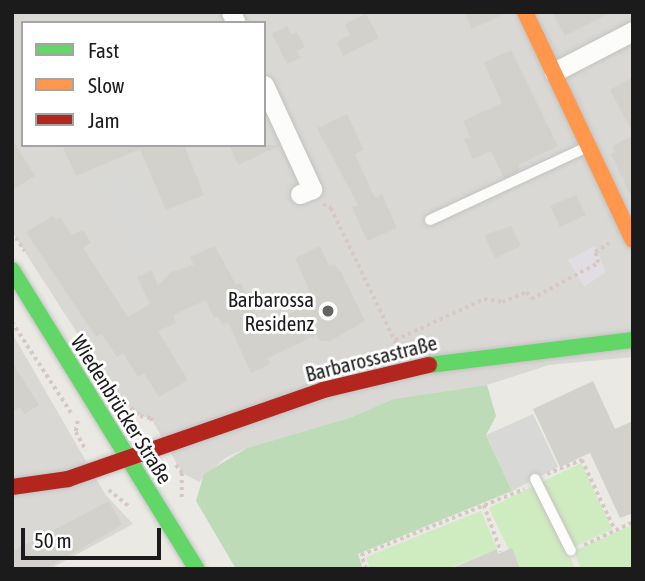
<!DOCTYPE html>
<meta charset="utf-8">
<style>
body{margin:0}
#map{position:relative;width:645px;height:581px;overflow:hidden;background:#eae9e4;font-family:"Asap Condensed",sans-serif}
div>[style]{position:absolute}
.residential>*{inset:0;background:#d9d8d5}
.grass>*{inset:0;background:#cfebc0}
.forest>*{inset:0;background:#bddbb7}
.parking>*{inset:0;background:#d8d8d6}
.plaza>*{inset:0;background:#e0dde3}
.building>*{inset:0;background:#d2d1cc}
.path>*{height:3.5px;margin-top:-1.75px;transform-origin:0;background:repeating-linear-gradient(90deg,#d6c9c4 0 3.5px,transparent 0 7px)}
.roads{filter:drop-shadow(0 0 2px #c2c2c0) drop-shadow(0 0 2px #c2c2c0)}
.lane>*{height:10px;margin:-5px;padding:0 5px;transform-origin:5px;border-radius:5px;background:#fcfcfb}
.street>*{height:19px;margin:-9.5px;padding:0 9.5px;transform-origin:9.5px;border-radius:9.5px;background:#fcfcfb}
.fast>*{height:16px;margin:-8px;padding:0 8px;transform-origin:8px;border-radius:8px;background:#63d668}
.slow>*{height:16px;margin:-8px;padding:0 8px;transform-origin:8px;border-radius:8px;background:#ff974d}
.jam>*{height:16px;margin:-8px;padding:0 8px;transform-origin:8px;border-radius:8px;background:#b3261e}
.dots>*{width:19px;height:19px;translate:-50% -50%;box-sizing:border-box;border:4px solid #fff;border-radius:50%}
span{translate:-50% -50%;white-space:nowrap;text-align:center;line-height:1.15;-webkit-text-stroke:6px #fff;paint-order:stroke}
.poi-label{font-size:21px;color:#1b1b1b}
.right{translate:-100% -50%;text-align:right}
.street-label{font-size:21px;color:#1b1b1b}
.frame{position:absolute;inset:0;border:14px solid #1b1b1b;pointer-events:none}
.legend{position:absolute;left:21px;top:21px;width:245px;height:126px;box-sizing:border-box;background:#fff;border:2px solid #a4a4a4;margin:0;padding:9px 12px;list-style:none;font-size:21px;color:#1b1b1b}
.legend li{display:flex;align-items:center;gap:14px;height:35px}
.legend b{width:35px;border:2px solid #a4a4a4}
.scale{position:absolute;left:21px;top:528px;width:140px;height:32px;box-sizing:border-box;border:4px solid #1b1b1b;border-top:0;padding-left:9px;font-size:21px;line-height:24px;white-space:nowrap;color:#1b1b1b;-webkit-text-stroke:5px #fff;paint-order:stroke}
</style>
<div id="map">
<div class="residential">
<i style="clip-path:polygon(evenodd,12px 12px,633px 12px,633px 357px,549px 365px,487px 385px,393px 399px,352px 417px,247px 448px,225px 458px,199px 482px,182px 473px,151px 418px,140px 416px,119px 398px,12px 232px,12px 12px,23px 23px,264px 23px,264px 145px,23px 145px,23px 23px)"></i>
<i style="clip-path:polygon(12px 333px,105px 494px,133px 524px,50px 569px,12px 569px)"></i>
</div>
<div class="grass">
<i style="clip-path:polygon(581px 463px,612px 529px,567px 550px,575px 569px,518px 569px,489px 508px)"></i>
<i style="clip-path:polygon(481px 511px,497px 549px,447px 569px,370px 569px,366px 557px)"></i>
<i style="clip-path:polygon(633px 525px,633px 569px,581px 569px,574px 551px)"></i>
</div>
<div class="forest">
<i style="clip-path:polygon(487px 385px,496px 416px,486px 435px,512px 491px,358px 554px,363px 569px,236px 569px,196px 501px,204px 474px,247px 448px,352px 417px,393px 399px)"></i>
</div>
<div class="parking">
<i style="clip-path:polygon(132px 171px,164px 252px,134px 263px,97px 183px)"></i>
<i style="clip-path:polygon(533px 414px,558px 467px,512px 491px,486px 435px)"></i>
</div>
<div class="plaza">
<i style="clip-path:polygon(595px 246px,606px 272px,584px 287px,568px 260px)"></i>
</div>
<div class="building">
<i style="clip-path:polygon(464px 12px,508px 12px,472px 29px)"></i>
<i style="clip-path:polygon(552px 12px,612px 12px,565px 36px)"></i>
<i style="clip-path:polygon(366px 14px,379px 38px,343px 56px,337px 42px,350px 35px,345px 24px)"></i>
<i style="clip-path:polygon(287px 26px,291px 35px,297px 32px,305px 47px,297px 51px,301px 58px,287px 64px,272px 34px)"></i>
<i style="clip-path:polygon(511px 50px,558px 146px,518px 165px,520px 170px,504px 178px,491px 151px,473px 159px,464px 139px,470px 137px,463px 121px,502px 103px,484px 63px)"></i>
<i style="clip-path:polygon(633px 77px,633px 133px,610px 90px)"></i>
<i style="clip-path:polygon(347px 114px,364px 150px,355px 154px,358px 161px,375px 198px,382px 194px,397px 228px,367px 241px,352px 207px,358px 205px,317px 128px)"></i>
<i style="clip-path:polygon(633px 136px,633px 201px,611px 154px,615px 152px,612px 146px)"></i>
<i style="clip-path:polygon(12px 139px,35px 176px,12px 190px)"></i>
<i style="clip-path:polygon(62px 145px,184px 145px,204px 195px,166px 210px,140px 149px,76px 176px)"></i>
<i style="clip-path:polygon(229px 145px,278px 145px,279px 146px,238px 165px)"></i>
<i style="clip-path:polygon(576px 195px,586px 215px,560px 227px,550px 206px)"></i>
<i style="clip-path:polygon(53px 216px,56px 220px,61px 218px,72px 235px,83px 230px,91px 243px,83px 248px,128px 317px,150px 304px,137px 277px,152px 270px,158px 286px,171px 272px,194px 265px,190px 257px,215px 246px,236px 285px,241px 283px,263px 326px,315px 302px,295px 258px,320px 246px,329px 266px,334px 264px,340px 270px,365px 321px,330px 341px,320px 341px,317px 335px,267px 358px,270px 364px,251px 373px,228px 322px,222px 325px,218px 316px,214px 318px,206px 300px,173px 315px,176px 323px,158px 331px,188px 380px,159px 397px,144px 373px,138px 377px,123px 353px,117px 357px,102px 334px,96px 337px,26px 232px)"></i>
<i style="clip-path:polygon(511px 226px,521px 246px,495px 258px,484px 235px)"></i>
<i style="clip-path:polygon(12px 362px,39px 405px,24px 414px,20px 407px,12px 412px)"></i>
<i style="clip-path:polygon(593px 381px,615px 429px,633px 421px,633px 513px,620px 518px,590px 453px,560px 467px,533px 409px)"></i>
<i style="clip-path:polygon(109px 501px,122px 525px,45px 569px,12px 569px,12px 552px)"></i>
<i style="clip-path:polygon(512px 548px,520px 569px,450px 569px,497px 549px,498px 554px)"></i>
</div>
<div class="path">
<i style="left:323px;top:204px;width:9px;rotate:27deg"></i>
<i style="left:331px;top:208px;width:154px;rotate:64.3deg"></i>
<i style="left:12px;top:232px;width:23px;rotate:56deg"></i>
<i style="left:12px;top:322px;width:110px;rotate:56.9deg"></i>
<i style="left:395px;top:340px;width:98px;rotate:-24.7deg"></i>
<i style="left:484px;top:299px;width:18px;rotate:9deg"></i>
<i style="left:502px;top:302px;width:27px;rotate:-22deg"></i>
<i style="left:527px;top:292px;width:8px;rotate:60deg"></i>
<i style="left:531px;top:299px;width:76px;rotate:-28.2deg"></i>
<i style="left:598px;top:263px;width:11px;rotate:-105deg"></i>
<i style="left:595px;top:252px;width:17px;rotate:-33deg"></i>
<i style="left:120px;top:399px;width:26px;rotate:40deg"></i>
<i style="left:140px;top:416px;width:11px;rotate:10deg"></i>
<i style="left:151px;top:418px;width:7px;rotate:63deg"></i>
<i style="left:78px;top:421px;width:11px;rotate:100deg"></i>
<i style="left:76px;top:432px;width:21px;rotate:61deg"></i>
<i style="left:176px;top:465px;width:10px;rotate:53deg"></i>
<i style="left:182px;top:473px;width:27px;rotate:90deg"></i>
<i style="left:547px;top:474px;width:38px;rotate:-22deg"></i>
<i style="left:582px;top:460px;width:77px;rotate:64.8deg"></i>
<i style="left:109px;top:490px;width:27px;rotate:39deg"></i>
<i style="left:484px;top:505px;width:50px;rotate:70.1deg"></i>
<i style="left:584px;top:545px;width:54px;rotate:-25.1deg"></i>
<i style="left:366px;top:569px;width:15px;rotate:-110deg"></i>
<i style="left:361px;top:555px;width:176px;rotate:-22deg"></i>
</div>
<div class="roads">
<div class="lane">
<i style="left:430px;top:220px;width:171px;rotate:-24.9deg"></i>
<i style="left:535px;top:479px;width:80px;rotate:63.4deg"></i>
</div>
<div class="street">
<i style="left:231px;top:12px;width:12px;rotate:66deg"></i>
<i style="left:554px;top:72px;width:89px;rotate:-27.4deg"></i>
<i style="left:264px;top:85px;width:115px;rotate:65.2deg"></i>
<i style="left:312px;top:189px;width:13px;rotate:157deg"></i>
</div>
<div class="fast">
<i style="left:12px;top:270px;width:352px;rotate:58.3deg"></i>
<i style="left:429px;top:365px;width:206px;rotate:-7deg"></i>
</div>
<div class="slow">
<i style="left:525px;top:12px;width:252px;rotate:64.7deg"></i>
</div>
<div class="jam">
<i style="left:12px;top:487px;width:57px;rotate:-8.1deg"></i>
<i style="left:68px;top:479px;width:270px;rotate:-19.2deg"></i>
<i style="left:323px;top:390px;width:109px;rotate:-13.3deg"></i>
</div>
</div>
<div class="dots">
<i style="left:328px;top:311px;background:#636361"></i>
</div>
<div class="poi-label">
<span class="right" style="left:314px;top:311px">Barbarossa<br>Residenz</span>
</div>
<div class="street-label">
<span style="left:371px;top:358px;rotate:-14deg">Barbarossastraße</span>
<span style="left:122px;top:409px;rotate:58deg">Wiedenbrücker Straße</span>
</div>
<div class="frame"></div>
<ul class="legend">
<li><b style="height:9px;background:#63d668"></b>Fast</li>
<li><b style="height:9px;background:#ff974d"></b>Slow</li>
<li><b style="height:9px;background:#b3261e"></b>Jam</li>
</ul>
<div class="scale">50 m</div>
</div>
